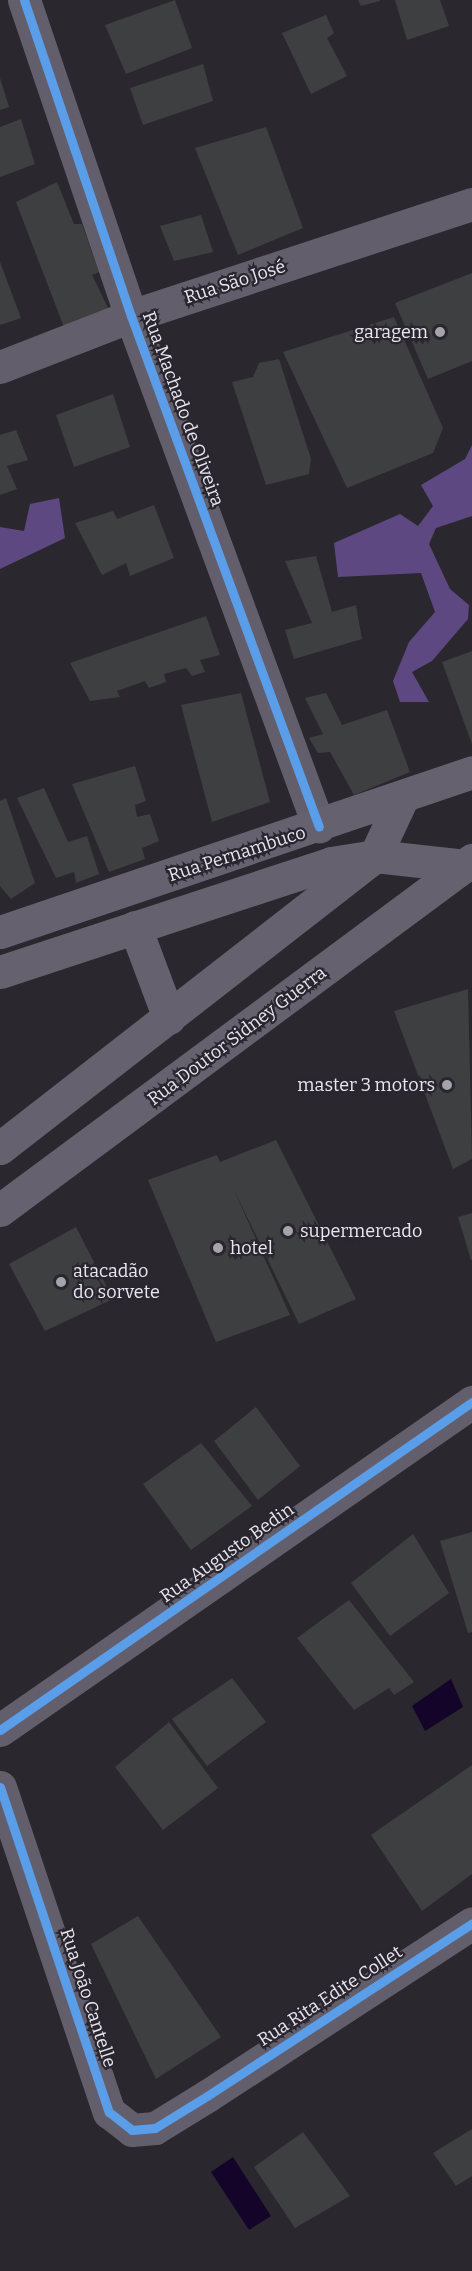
<!DOCTYPE html>
<meta charset="utf-8">
<style>
body{margin:0}
#map{position:relative;width:472px;height:2271px;overflow:hidden;background:#2a282e;font-family:Bitter,serif}
div>[style]{position:absolute}
.forest>*{inset:0;background:#5d4881}
.water>*{inset:0;background:#140429}
.building>*{inset:0;background:#3e3f40}
.minor>*{height:33px;margin:-16.5px;padding:0 16.5px;transform-origin:16.5px;border-radius:16.5px;background:#635e6c}
.secondary>*{height:33px;margin:-16.5px;padding:0 16.5px;transform-origin:16.5px;border-radius:16.5px;background:#66616f}
.cycleway>*{height:9px;margin:-4.5px;padding:0 4.5px;transform-origin:4.5px;border-radius:4.5px;background:#5a9eea}
.dots>*{width:16px;height:16px;translate:-50% -50%;box-sizing:border-box;border:3px solid #292630;border-radius:50%}
span{translate:-50% -50%;white-space:nowrap;text-align:center;line-height:1.15;-webkit-text-stroke:4.5px #292630;paint-order:stroke}
.street-label{font-size:18px;color:#e9e7ee}
.poi-label{font-size:18px;color:#e9e7ee}
.right{translate:-100% -50%;text-align:right}
.left{translate:0 -50%;text-align:left}
</style>
<div id="map">
<div class="forest">
<i style="clip-path:polygon(472px 445px,472px 516px,436px 528px,429px 544px,450px 589px,469px 605px,468px 619px,432px 661px,412px 672px,429px 702px,400px 702px,393px 681px,409px 642px,435px 612px,421px 573px,338px 577px,334px 543px,400px 514px,418px 526px,433px 506px,421px 485px,465px 459px)"></i>
<i style="clip-path:polygon(59px 498px,65px 538px,0 569px,0 527px,24px 531px,30px 504px)"></i>
</div>
<div class="water">
<i style="clip-path:polygon(451px 1679px,463px 1707px,425px 1731px,412px 1706px)"></i>
<i style="clip-path:polygon(233px 2157px,271px 2216px,249px 2230px,211px 2172px)"></i>
</div>
<div class="building">
<i style="clip-path:polygon(175px 0,192px 48px,126px 74px,105px 25px)"></i>
<i style="clip-path:polygon(358px 0,380px 0,380px 1px,361px 6px)"></i>
<i style="clip-path:polygon(395px 0,440px 0,449px 26px,407px 40px)"></i>
<i style="clip-path:polygon(326px 15px,334px 33px,327px 38px,347px 76px,311px 94px,282px 33px)"></i>
<i style="clip-path:polygon(203px 64px,213px 101px,143px 125px,130px 88px)"></i>
<i style="clip-path:polygon(0 78px,9px 107px,0 110px)"></i>
<i style="clip-path:polygon(21px 119px,35px 164px,0 177px,0 127px)"></i>
<i style="clip-path:polygon(266px 127px,303px 228px,238px 255px,195px 148px)"></i>
<i style="clip-path:polygon(57px 182px,74px 224px,82px 224px,99px 272px,92px 275px,112px 316px,67px 335px,16px 202px)"></i>
<i style="clip-path:polygon(201px 215px,213px 252px,174px 261px,160px 226px)"></i>
<i style="clip-path:polygon(0 262px,21px 318px,0 325px)"></i>
<i style="clip-path:polygon(472px 273px,472px 361px,428px 379px,395px 303px)"></i>
<i style="clip-path:polygon(394px 317px,443px 428px,433px 453px,347px 488px,283px 352px)"></i>
<i style="clip-path:polygon(279px 359px,311px 459px,309px 474px,266px 485px,232px 382px,253px 377px,259px 363px)"></i>
<i style="clip-path:polygon(113px 394px,130px 447px,74px 467px,56px 415px)"></i>
<i style="clip-path:polygon(16px 430px,28px 460px,7px 466px,17px 489px,0 495px,0 435px)"></i>
<i style="clip-path:polygon(154px 505px,174px 558px,130px 576px,126px 563px,102px 575px,75px 523px,113px 511px,117px 519px)"></i>
<i style="clip-path:polygon(316px 556px,332px 612px,356px 605px,362px 639px,294px 659px,285px 630px,312px 623px,285px 561px)"></i>
<i style="clip-path:polygon(206px 616px,220px 655px,200px 660px,205px 672px,192px 676px,186px 668px,164px 674px,166px 682px,149px 688px,145px 681px,117px 691px,120px 697px,90px 701px,70px 663px)"></i>
<i style="clip-path:polygon(472px 651px,472px 744px,442px 662px)"></i>
<i style="clip-path:polygon(241px 693px,270px 802px,212px 822px,181px 705px)"></i>
<i style="clip-path:polygon(326px 693px,342px 725px,387px 710px,410px 772px,354px 795px,330px 752px,318px 753px,309px 738px,323px 734px,305px 698px)"></i>
<i style="clip-path:polygon(135px 766px,146px 801px,135px 805px,137px 817px,150px 814px,159px 841px,142px 848px,145px 859px,109px 872px,72px 784px)"></i>
<i style="clip-path:polygon(44px 788px,68px 842px,87px 836px,99px 874px,76px 883px,74px 872px,56px 878px,17px 798px)"></i>
<i style="clip-path:polygon(6px 798px,35px 883px,11px 899px,0 886px,0 801px)"></i>
<i style="clip-path:polygon(468px 989px,472px 1159px,453px 1169px,394px 1011px)"></i>
<i style="clip-path:polygon(276px 1140px,356px 1299px,299px 1324px,233px 1188px,290px 1315px,216px 1342px,148px 1180px,217px 1155px,220px 1162px)"></i>
<i style="clip-path:polygon(472px 1213px,472px 1260px,471px 1260px,458px 1217px)"></i>
<i style="clip-path:polygon(76px 1227px,113px 1299px,45px 1331px,9px 1264px)"></i>
<i style="clip-path:polygon(256px 1407px,300px 1466px,258px 1500px,214px 1441px)"></i>
<i style="clip-path:polygon(201px 1443px,252px 1506px,191px 1550px,143px 1484px)"></i>
<i style="clip-path:polygon(472px 1532px,472px 1632px,468px 1633px,440px 1541px)"></i>
<i style="clip-path:polygon(413px 1534px,449px 1593px,390px 1636px,351px 1583px)"></i>
<i style="clip-path:polygon(349px 1600px,414px 1682px,394px 1695px,389px 1688px,354px 1710px,297px 1638px)"></i>
<i style="clip-path:polygon(232px 1678px,266px 1722px,207px 1766px,172px 1719px)"></i>
<i style="clip-path:polygon(169px 1722px,218px 1788px,163px 1830px,115px 1767px)"></i>
<i style="clip-path:polygon(472px 1765px,472px 1874px,422px 1911px,371px 1835px)"></i>
<i style="clip-path:polygon(138px 1916px,221px 2037px,156px 2079px,91px 1944px)"></i>
<i style="clip-path:polygon(472px 2129px,472px 2176px,456px 2186px,433px 2153px)"></i>
<i style="clip-path:polygon(303px 2132px,350px 2196px,295px 2228px,254px 2167px)"></i>
</div>
<div class="minor">
<i style="left:24px;top:0;width:334px;rotate:71.3deg"></i>
<i style="left:131px;top:316px;width:544px;rotate:69.8deg"></i>
<i style="left:0;top:367px;width:141px;rotate:-21.3deg"></i>
<i style="left:131px;top:316px;width:359px;rotate:-18.2deg"></i>
<i style="left:0;top:1730px;width:575px;rotate:-34.8deg"></i>
<i style="left:0;top:1787px;width:343px;rotate:71.5deg"></i>
<i style="left:109px;top:2112px;width:29px;rotate:38deg"></i>
<i style="left:132px;top:2130px;width:23px;rotate:-5deg"></i>
<i style="left:155px;top:2128px;width:61px;rotate:-31.6deg"></i>
<i style="left:207px;top:2096px;width:316px;rotate:-33.1deg"></i>
</div>
<div class="secondary">
<i style="left:135px;top:927px;width:97px;rotate:69.5deg"></i>
<i style="left:0;top:932px;width:498px;rotate:-18.7deg"></i>
<i style="left:0;top:972px;width:348px;rotate:-18.2deg"></i>
<i style="left:331px;top:863px;width:45px;rotate:-9deg"></i>
<i style="left:375px;top:856px;width:91px;rotate:6.3deg"></i>
<i style="left:0;top:1148px;width:475px;rotate:-37.9deg"></i>
<i style="left:375px;top:856px;width:66px;rotate:-65deg"></i>
<i style="left:0;top:1210px;width:588px;rotate:-36.56deg"></i>
</div>
<div class="cycleway">
<i style="left:24px;top:0;width:334px;rotate:71.3deg"></i>
<i style="left:131px;top:316px;width:544px;rotate:69.8deg"></i>
<i style="left:0;top:1730px;width:575px;rotate:-34.8deg"></i>
<i style="left:0;top:1787px;width:343px;rotate:71.5deg"></i>
<i style="left:109px;top:2112px;width:29px;rotate:38deg"></i>
<i style="left:132px;top:2130px;width:23px;rotate:-5deg"></i>
<i style="left:155px;top:2128px;width:61px;rotate:-31.6deg"></i>
<i style="left:207px;top:2096px;width:316px;rotate:-33.1deg"></i>
</div>
<div class="dots">
<i style="left:440px;top:332px;background:#a6a4ab"></i>
<i style="left:447px;top:1085px;background:#a6a4ab"></i>
<i style="left:288px;top:1231px;background:#a6a4ab"></i>
<i style="left:218px;top:1248px;background:#a6a4ab"></i>
<i style="left:61px;top:1282px;background:#a6a4ab"></i>
</div>
<div class="street-label">
<span style="left:235px;top:282px;rotate:-18deg">Rua São José</span>
<span style="left:183px;top:409px;rotate:70deg">Rua Machado de Oliveira</span>
<span style="left:237px;top:854px;rotate:-18deg">Rua Pernambuco</span>
<span style="left:237px;top:1036px;rotate:-37deg">Rua Doutor Sidney Guerra</span>
<span style="left:227px;top:1553px;rotate:-35deg">Rua Augusto Bedin</span>
<span style="left:330px;top:1996px;rotate:-33deg">Rua Rita Edite Collet</span>
<span style="left:88px;top:1998px;rotate:72deg">Rua João Cantelle</span>
</div>
<div class="poi-label">
<span class="right" style="left:428px;top:332px">garagem</span>
<span class="right" style="left:435px;top:1085px">master 3 motors</span>
<span class="left" style="left:300px;top:1231px">supermercado</span>
<span class="left" style="left:230px;top:1248px">hotel</span>
<span class="left" style="left:73px;top:1282px">atacadão<br>do sorvete</span>
</div>
</div>
